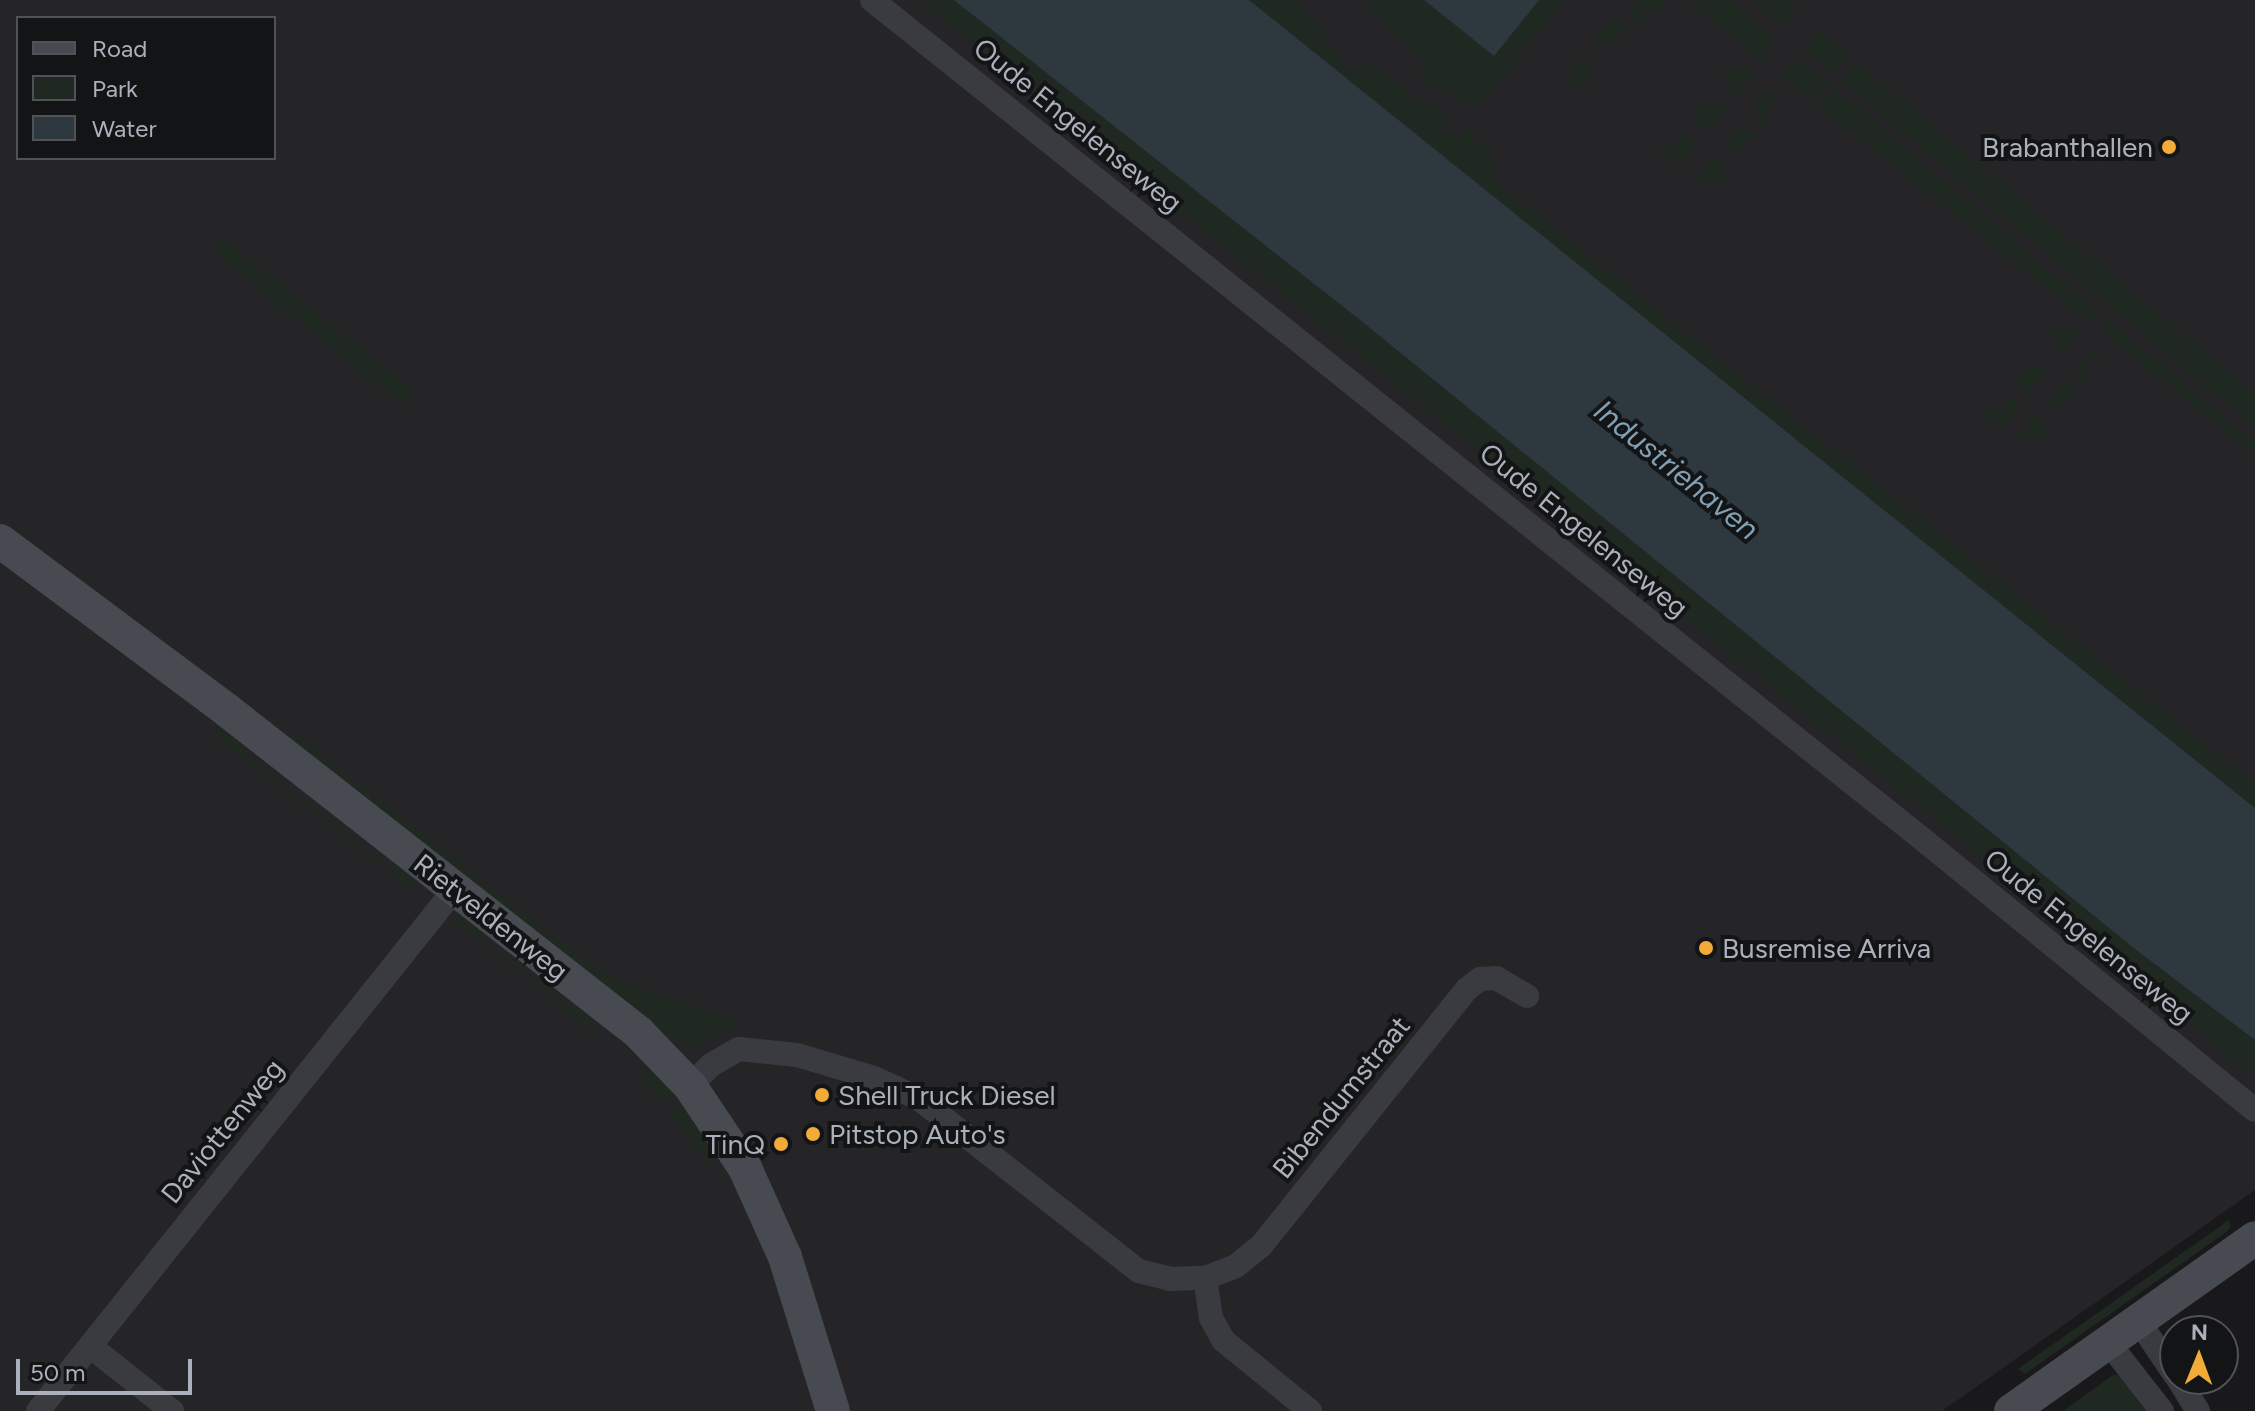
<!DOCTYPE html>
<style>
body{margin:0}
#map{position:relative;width:2255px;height:1411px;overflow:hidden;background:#19191b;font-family:Figtree,sans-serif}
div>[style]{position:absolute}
.built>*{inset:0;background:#252528}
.green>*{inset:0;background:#202921}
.water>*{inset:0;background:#2e383f}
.street>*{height:24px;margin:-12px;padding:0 12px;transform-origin:12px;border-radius:12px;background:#393b40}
.secondary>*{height:34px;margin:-17px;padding:0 17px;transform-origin:17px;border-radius:17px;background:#474a50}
.dots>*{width:22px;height:22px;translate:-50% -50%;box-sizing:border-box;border:4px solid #131416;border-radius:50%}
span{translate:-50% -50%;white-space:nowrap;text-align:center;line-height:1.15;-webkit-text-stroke:8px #131416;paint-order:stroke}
.street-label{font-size:28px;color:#abb0ba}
.poi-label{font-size:28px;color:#abb0ba}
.right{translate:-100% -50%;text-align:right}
.left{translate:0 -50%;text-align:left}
.water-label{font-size:30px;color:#82a0b5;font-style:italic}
.legend{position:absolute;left:16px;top:16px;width:260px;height:144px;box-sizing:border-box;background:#131416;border:2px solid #505258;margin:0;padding:10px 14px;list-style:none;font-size:24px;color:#abb0ba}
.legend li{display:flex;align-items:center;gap:16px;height:40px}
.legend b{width:40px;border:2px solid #505258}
.north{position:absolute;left:2159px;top:1315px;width:80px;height:80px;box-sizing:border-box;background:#131416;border:2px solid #505258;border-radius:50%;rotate:1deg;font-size:22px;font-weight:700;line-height:32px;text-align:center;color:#abb0ba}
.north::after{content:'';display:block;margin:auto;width:28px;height:36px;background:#f2aa39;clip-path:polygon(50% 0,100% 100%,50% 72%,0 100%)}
.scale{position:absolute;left:16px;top:1359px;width:176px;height:36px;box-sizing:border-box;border:4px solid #abb0ba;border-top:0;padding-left:10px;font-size:24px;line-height:28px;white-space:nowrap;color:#abb0ba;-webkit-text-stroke:6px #131416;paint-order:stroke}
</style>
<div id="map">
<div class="built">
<i style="clip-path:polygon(evenodd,0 0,970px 0,2255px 1041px,2255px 1190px,1942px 1411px,0 1411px,0 0,18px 18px,274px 18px,274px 158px,18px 158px,18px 18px)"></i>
<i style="clip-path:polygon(1249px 0,1424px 0,1494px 55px,1539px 0,2255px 0,2255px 808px)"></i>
</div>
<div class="green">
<i style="clip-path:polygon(918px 0,954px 0,1360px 320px,2135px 949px,2255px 1040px,2255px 1077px)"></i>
<i style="clip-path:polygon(1249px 0,1297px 0,1354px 75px,1366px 60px,1416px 99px,1445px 114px,1439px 130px,1460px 139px,1467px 127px,1473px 130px,1471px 136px,1491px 150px,1494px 181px,2255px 784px,2255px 808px)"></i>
<i style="clip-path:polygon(1367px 0,1424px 0,1494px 55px,1539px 0,1564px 0,1477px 109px,1417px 76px,1428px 62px,1385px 26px)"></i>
<i style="clip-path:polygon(1640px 0,1659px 0,1670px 9px,1645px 11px,1646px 26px,1630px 13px)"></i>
<i style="clip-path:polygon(1686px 0,1731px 0,1774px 39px,1760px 59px)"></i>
<i style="clip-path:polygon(1751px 0,1788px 0,1797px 7px,1783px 28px)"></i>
<i style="clip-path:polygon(1612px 19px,1629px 33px,1613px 35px,1613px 43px,1597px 45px,1593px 42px)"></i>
<i style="clip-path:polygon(1820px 29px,1848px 54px,1834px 73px,1806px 49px)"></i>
<i style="clip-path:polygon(1583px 54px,1589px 59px,1592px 83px,1574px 85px,1565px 78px)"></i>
<i style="clip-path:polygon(1798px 58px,1827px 81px,1811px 101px,1782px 78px)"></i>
<i style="clip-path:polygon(1856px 62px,2255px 394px,2255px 428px,1842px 81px)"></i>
<i style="clip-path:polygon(1742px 67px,1753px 75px,1735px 98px,1728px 92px,1725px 68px)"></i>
<i style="clip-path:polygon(1834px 88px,2100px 314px,2091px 324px,1819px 107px)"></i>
<i style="clip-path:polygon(1769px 89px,1783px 100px,1767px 101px,1768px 126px,1751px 112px)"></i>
<i style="clip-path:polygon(1717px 104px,1725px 111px,1707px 132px,1694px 122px,1692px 106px)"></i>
<i style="clip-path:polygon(1742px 125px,1760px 138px,1742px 139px,1743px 148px,1723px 147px)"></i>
<i style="clip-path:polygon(1678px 130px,1697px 145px,1680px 167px,1653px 147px,1679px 145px)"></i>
<i style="clip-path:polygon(1714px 159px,1722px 165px,1724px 182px,1699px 184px,1696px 181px)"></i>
<i style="clip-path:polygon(222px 237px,415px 392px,404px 406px,211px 251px)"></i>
<i style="clip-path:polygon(2109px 321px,2255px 443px,2255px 455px,2101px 332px)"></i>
<i style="clip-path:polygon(2069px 329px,2076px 335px,2058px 358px,2052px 331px)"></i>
<i style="clip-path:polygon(2092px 347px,2105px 358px,2087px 359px,2090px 383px,2073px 370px)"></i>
<i style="clip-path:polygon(2044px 366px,2048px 370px,2030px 392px,2012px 378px,2027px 376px,2026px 368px)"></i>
<i style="clip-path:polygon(2063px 381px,2082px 396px,2065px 397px,2065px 406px,2048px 407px,2045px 405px)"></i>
<i style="clip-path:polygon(2007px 394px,2020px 405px,2002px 427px,1985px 412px,2008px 410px)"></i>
<i style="clip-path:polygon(2036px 416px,2043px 422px,2044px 438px,2019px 441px,2017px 439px)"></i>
<i style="clip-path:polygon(288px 730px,602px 974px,741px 1022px,740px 1026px,695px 1044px,679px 1042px,658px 1032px,292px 741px)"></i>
<i style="clip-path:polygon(221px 731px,244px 742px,247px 756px,388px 866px,402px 864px,413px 879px,415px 892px,213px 735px)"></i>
<i style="clip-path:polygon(451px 918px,470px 920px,482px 928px,483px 940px,568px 1007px,581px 1006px,592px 1014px,597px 1035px)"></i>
<i style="clip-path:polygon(637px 1072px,657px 1075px,676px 1093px,661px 1102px)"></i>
<i style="clip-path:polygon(683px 1102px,713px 1150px,711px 1168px,670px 1114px)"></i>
<i style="clip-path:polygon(2229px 1220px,2231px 1227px,2225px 1233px,2025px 1374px,2018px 1369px)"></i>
<i style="clip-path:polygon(2113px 1375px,2122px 1375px,2149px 1411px,2063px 1411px)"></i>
</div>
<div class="water">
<i style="clip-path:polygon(954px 0,1249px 0,2255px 808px,2255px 1040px,2135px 949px,1360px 320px)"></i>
<i style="clip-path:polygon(1424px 0,1539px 0,1494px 56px)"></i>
</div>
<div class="street">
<i style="left:872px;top:0;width:1349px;rotate:38.62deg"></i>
<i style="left:1926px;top:842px;width:424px;rotate:39.2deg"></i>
<i style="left:690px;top:1086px;width:30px;rotate:-45deg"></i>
<i style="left:711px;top:1065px;width:32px;rotate:-30deg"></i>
<i style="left:739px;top:1049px;width:58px;rotate:5.9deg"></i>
<i style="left:797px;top:1055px;width:80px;rotate:16.6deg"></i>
<i style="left:874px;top:1078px;width:48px;rotate:24.4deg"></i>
<i style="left:918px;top:1098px;width:281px;rotate:38.1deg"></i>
<i style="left:1139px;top:1271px;width:32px;rotate:14deg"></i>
<i style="left:1170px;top:1279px;width:35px;rotate:-2deg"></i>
<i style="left:1205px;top:1278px;width:40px;rotate:81.5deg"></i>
<i style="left:1211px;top:1318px;width:26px;rotate:61deg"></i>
<i style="left:1224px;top:1341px;width:111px;rotate:39.1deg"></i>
<i style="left:1205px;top:1278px;width:33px;rotate:-21deg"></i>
<i style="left:1236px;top:1266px;width:32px;rotate:-39deg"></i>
<i style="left:1261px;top:1246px;width:329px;rotate:-51.3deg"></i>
<i style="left:1467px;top:989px;width:16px;rotate:-38deg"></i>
<i style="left:1480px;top:979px;width:16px;rotate:-4deg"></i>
<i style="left:1496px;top:978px;width:36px;rotate:30deg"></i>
<i style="left:2138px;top:1320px;width:66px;rotate:56.1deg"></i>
<i style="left:2108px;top:1342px;width:88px;rotate:52deg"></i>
<i style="left:90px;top:1346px;width:105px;rotate:38.4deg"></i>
<i style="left:2178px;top:1379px;width:38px;rotate:58deg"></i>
<i style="left:38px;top:1411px;width:668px;rotate:-51.38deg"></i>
</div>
<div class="secondary">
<i style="left:0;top:541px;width:284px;rotate:36.7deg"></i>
<i style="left:228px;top:711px;width:521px;rotate:38.06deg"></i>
<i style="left:638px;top:1032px;width:75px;rotate:46.1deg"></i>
<i style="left:690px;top:1086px;width:99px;rotate:56.1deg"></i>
<i style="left:745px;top:1168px;width:98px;rotate:65.8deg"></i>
<i style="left:785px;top:1257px;width:161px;rotate:72.7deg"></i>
<i style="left:2011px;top:1411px;width:299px;rotate:-35.3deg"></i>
</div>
<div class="dots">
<i style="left:2169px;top:147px;background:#f2aa39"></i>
<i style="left:1706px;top:948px;background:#f2aa39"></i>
<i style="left:822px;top:1095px;background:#f2aa39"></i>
<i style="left:813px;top:1134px;background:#f2aa39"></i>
<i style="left:781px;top:1144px;background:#f2aa39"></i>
</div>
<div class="street-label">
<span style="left:1078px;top:125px;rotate:39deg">Oude Engelenseweg</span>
<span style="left:1584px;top:530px;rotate:39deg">Oude Engelenseweg</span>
<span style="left:491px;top:917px;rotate:38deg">Rietveldenweg</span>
<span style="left:2089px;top:936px;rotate:39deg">Oude Engelenseweg</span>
<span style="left:1341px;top:1097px;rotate:-51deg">Bibendumstraat</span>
<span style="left:222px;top:1131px;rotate:-51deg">Daviottenweg</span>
</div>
<div class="poi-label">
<span class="right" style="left:2153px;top:147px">Brabanthallen</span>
<span class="left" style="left:1722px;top:948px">Busremise Arriva</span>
<span class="left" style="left:838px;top:1095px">Shell Truck Diesel</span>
<span class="left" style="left:829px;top:1134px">Pitstop Auto's</span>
<span class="right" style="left:765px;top:1144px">TinQ</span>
</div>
<div class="water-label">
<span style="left:1676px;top:470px;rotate:39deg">Industriehaven</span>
</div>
<ul class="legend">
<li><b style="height:10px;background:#474a50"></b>Road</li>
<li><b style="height:22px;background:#202921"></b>Park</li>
<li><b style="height:22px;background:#2e383f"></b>Water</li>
</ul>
<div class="north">N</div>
<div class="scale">50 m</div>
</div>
